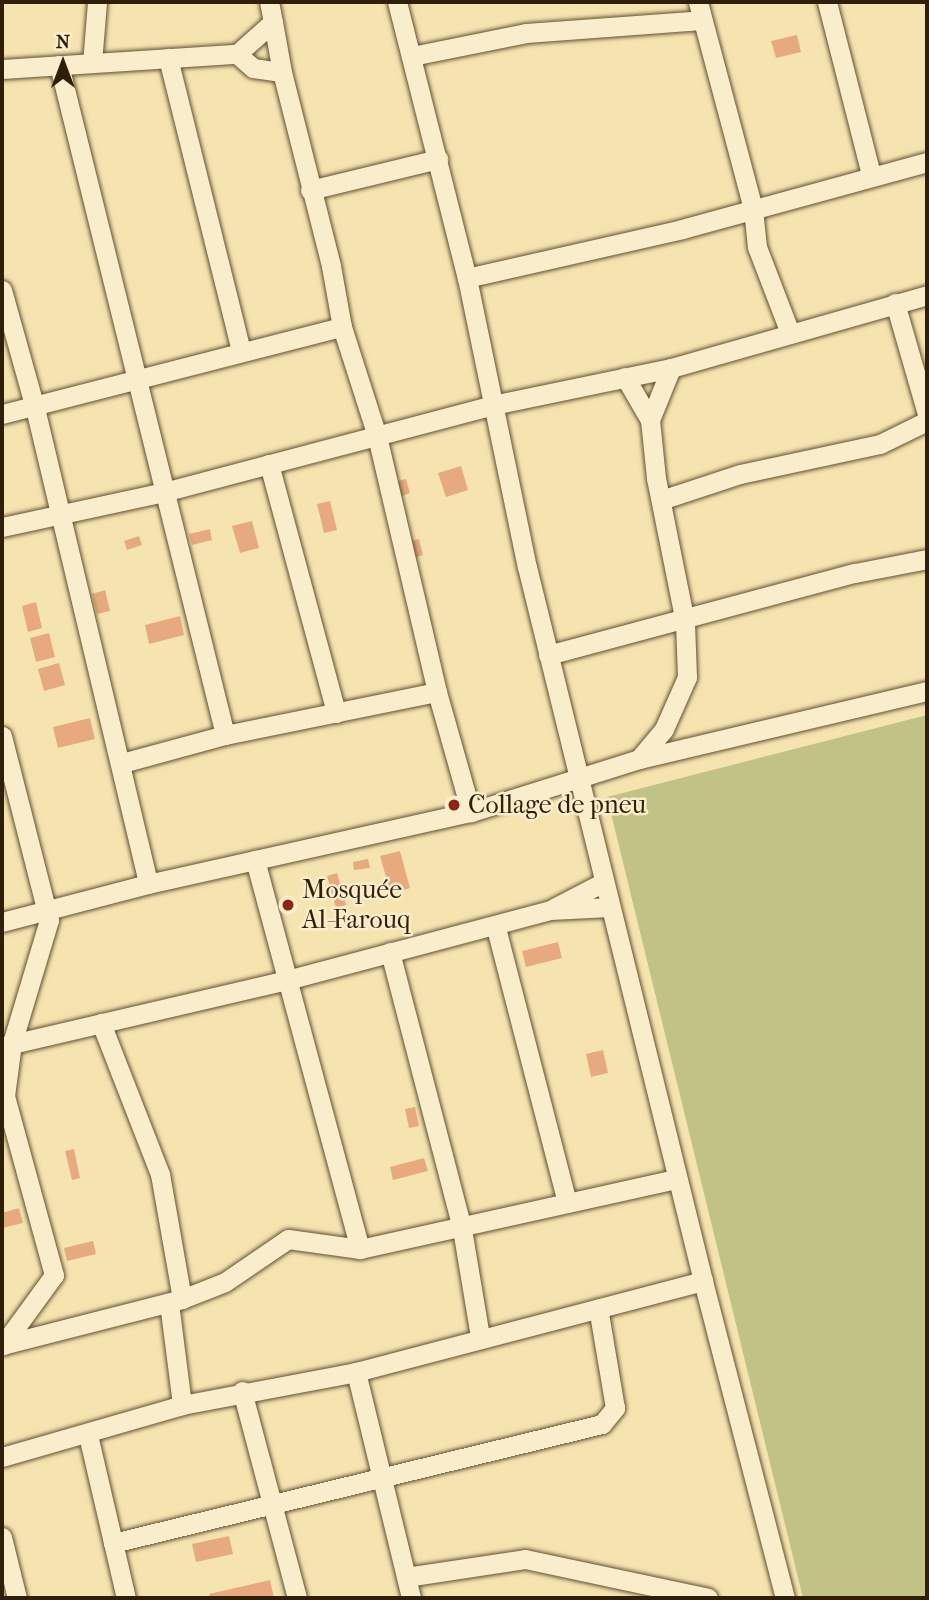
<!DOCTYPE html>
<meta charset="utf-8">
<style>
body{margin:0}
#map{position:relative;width:929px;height:1600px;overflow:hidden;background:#f6e4b0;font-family:"IM FELL French Canon",serif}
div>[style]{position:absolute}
.green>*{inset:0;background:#c3c286}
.building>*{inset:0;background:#e6aa7e}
.roads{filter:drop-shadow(0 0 2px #615032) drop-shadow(0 0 2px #615032)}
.minor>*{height:19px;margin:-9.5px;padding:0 9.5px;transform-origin:9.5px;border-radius:9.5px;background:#f9edcc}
.dots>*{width:19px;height:19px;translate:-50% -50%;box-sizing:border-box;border:4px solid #f9edcc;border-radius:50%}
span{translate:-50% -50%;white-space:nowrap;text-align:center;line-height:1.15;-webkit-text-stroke:5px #f9edcc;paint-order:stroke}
.poi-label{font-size:26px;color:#2f1f08}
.left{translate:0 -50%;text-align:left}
.frame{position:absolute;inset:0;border:4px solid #2f1f08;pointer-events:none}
.north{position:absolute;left:28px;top:28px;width:70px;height:70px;-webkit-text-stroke:5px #f9edcc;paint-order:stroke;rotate:0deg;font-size:19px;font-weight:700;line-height:28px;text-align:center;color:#2f1f08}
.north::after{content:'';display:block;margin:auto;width:24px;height:32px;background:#2f1f08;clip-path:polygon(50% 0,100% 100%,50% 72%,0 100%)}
</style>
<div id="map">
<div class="green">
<i style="clip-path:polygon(927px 715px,927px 1598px,803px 1598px,607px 797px)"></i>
</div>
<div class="building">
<i style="clip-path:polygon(797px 35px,801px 52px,776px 58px,771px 41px)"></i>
<i style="clip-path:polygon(461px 466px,468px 490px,446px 497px,438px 473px)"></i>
<i style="clip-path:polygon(406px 479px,410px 493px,402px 496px,398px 481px)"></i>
<i style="clip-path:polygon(330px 501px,337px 530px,324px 533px,317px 504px)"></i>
<i style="clip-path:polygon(252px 521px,259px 548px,240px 553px,232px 526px)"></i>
<i style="clip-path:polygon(210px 529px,212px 540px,192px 545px,189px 534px)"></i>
<i style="clip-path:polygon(139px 536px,142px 545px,127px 550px,124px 541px)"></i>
<i style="clip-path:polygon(419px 539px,423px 555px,416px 557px,411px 541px)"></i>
<i style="clip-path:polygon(105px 590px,110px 611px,97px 614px,92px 594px)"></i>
<i style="clip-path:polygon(36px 602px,42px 628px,28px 632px,22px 606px)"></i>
<i style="clip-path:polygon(180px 616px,184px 635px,149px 644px,145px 625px)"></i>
<i style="clip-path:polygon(49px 633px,55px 657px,36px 662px,30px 638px)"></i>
<i style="clip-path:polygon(59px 663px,65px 685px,44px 691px,38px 669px)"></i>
<i style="clip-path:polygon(90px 718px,95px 739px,58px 748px,53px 727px)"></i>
<i style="clip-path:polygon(400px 851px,410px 888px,391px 894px,380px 856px)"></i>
<i style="clip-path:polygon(368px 859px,370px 868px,354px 870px,353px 862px)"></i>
<i style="clip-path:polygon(337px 873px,346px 905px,336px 908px,327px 876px)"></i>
<i style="clip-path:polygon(558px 942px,562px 958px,526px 967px,522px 951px)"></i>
<i style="clip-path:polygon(603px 1050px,608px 1073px,591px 1077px,586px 1054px)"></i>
<i style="clip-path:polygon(415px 1107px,419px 1126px,409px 1128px,405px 1109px)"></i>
<i style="clip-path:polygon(74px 1149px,80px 1178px,72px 1180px,65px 1151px)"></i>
<i style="clip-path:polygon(424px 1158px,428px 1171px,393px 1180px,390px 1167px)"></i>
<i style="clip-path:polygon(19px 1208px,23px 1223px,2px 1228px,2px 1213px)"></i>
<i style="clip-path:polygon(93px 1241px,96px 1254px,67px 1261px,64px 1248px)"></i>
<i style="clip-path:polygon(229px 1536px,233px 1554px,196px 1562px,192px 1544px)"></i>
<i style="clip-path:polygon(270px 1580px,274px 1598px,210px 1598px,209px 1594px)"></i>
</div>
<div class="roads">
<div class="minor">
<i style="left:397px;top:2px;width:285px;rotate:75.8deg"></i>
<i style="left:467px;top:278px;width:295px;rotate:78.3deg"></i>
<i style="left:527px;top:567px;width:735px;rotate:76.15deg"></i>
<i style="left:698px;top:2px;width:214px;rotate:75.1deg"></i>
<i style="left:753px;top:209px;width:38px;rotate:84deg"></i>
<i style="left:757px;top:247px;width:92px;rotate:69deg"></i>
<i style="left:827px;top:2px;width:178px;rotate:75.7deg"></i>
<i style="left:273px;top:22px;width:51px;rotate:79.8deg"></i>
<i style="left:237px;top:54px;width:48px;rotate:-41.6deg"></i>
<i style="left:273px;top:22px;width:20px;rotate:-101deg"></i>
<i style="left:412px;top:56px;width:116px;rotate:-11.4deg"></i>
<i style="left:526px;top:33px;width:176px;rotate:-4.2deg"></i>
<i style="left:168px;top:58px;width:302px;rotate:76deg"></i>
<i style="left:92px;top:63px;width:61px;rotate:-85.3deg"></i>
<i style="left:59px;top:65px;width:690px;rotate:76.08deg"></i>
<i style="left:2px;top:69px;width:235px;rotate:-3.7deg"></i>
<i style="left:237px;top:54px;width:21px;rotate:41deg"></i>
<i style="left:253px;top:68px;width:29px;rotate:8deg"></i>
<i style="left:282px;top:72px;width:200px;rotate:75.8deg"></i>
<i style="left:331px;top:266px;width:62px;rotate:79.8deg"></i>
<i style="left:342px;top:327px;width:114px;rotate:72.2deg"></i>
<i style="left:377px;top:436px;width:263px;rotate:76.8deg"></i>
<i style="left:437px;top:692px;width:125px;rotate:74.2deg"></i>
<i style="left:310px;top:190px;width:132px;rotate:-13.6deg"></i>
<i style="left:467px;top:278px;width:221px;rotate:-12.8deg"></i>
<i style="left:682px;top:229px;width:254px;rotate:-15.3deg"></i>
<i style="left:2px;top:290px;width:123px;rotate:74.4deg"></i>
<i style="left:35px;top:408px;width:489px;rotate:76.6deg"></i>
<i style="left:895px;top:303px;width:116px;rotate:73.9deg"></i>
<i style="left:625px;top:377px;width:50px;rotate:59.8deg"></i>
<i style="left:2px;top:414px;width:351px;rotate:-14.4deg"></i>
<i style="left:269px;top:464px;width:258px;rotate:74.9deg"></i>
<i style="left:661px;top:500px;width:83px;rotate:-18.2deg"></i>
<i style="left:740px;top:474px;width:143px;rotate:-12.1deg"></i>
<i style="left:880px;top:444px;width:52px;rotate:-26.1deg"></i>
<i style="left:2px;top:527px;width:166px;rotate:-12.2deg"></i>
<i style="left:164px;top:492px;width:340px;rotate:-14.8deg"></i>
<i style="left:493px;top:405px;width:182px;rotate:-11.7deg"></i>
<i style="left:671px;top:368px;width:266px;rotate:-15.9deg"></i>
<i style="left:548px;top:655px;width:318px;rotate:-15deg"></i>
<i style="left:855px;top:573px;width:73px;rotate:-11deg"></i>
<i style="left:2px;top:736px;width:190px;rotate:75.7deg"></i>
<i style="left:49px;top:920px;width:128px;rotate:106.7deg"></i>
<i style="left:12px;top:1043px;width:53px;rotate:97.5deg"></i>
<i style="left:5px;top:1096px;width:186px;rotate:74.7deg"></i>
<i style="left:54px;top:1275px;width:87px;rotate:126.1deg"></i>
<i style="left:639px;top:759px;width:39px;rotate:-50deg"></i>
<i style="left:664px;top:729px;width:57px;rotate:-66.1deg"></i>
<i style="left:687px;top:677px;width:55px;rotate:-92.1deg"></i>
<i style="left:685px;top:622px;width:147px;rotate:-101.4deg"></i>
<i style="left:656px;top:478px;width:58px;rotate:-95.9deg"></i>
<i style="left:650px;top:420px;width:56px;rotate:-68deg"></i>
<i style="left:122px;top:763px;width:107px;rotate:-15.2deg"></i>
<i style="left:225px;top:735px;width:216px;rotate:-11.5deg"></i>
<i style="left:255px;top:860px;width:403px;rotate:74.9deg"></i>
<i style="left:554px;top:908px;width:56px;rotate:-27.5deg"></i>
<i style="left:2px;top:922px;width:151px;rotate:-14.6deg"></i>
<i style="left:148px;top:884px;width:331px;rotate:-12.6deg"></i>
<i style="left:471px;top:812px;width:176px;rotate:-17.5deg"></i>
<i style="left:639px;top:759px;width:296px;rotate:-13.3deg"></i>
<i style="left:496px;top:928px;width:284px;rotate:75.5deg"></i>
<i style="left:390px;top:952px;width:286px;rotate:75.4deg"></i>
<i style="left:462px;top:1229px;width:109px;rotate:80.5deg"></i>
<i style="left:101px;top:1023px;width:162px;rotate:68.7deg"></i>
<i style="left:160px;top:1174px;width:127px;rotate:80deg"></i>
<i style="left:3px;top:1046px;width:292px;rotate:-13.1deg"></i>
<i style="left:287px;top:980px;width:272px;rotate:-14.9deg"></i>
<i style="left:550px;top:910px;width:60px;rotate:-2.9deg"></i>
<i style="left:169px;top:1303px;width:103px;rotate:82.7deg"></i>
<i style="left:2px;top:1345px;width:186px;rotate:-14.3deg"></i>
<i style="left:182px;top:1299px;width:46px;rotate:-21.6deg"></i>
<i style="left:225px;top:1282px;width:76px;rotate:-34.3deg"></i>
<i style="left:288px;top:1239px;width:73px;rotate:7.9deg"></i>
<i style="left:360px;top:1249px;width:325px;rotate:-12.5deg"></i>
<i style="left:356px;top:1372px;width:233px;rotate:76.3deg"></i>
<i style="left:242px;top:1391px;width:214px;rotate:75.1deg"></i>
<i style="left:88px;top:1435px;width:167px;rotate:76.9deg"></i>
<i style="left:2px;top:1457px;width:187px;rotate:-16.1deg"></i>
<i style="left:182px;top:1405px;width:177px;rotate:-10.7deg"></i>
<i style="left:356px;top:1372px;width:359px;rotate:-14.7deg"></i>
<i style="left:703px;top:1281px;width:327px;rotate:75.5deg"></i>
<i style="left:2px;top:1537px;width:63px;rotate:76.2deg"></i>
<i style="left:113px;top:1543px;width:503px;rotate:-13.68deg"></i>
<i style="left:602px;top:1424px;width:21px;rotate:-51deg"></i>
<i style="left:615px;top:1408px;width:101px;rotate:-99.6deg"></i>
<i style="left:406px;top:1577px;width:120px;rotate:-8.6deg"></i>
<i style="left:525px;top:1559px;width:187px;rotate:12deg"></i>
</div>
</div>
<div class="dots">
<i style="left:454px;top:805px;background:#8f2418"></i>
<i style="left:288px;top:905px;background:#8f2418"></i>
</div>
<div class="poi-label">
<span class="left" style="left:468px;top:805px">Collage de pneu</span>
<span class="left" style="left:302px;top:905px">Mosquée<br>Al-Farouq</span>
</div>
<div class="frame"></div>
<div class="north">N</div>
</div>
